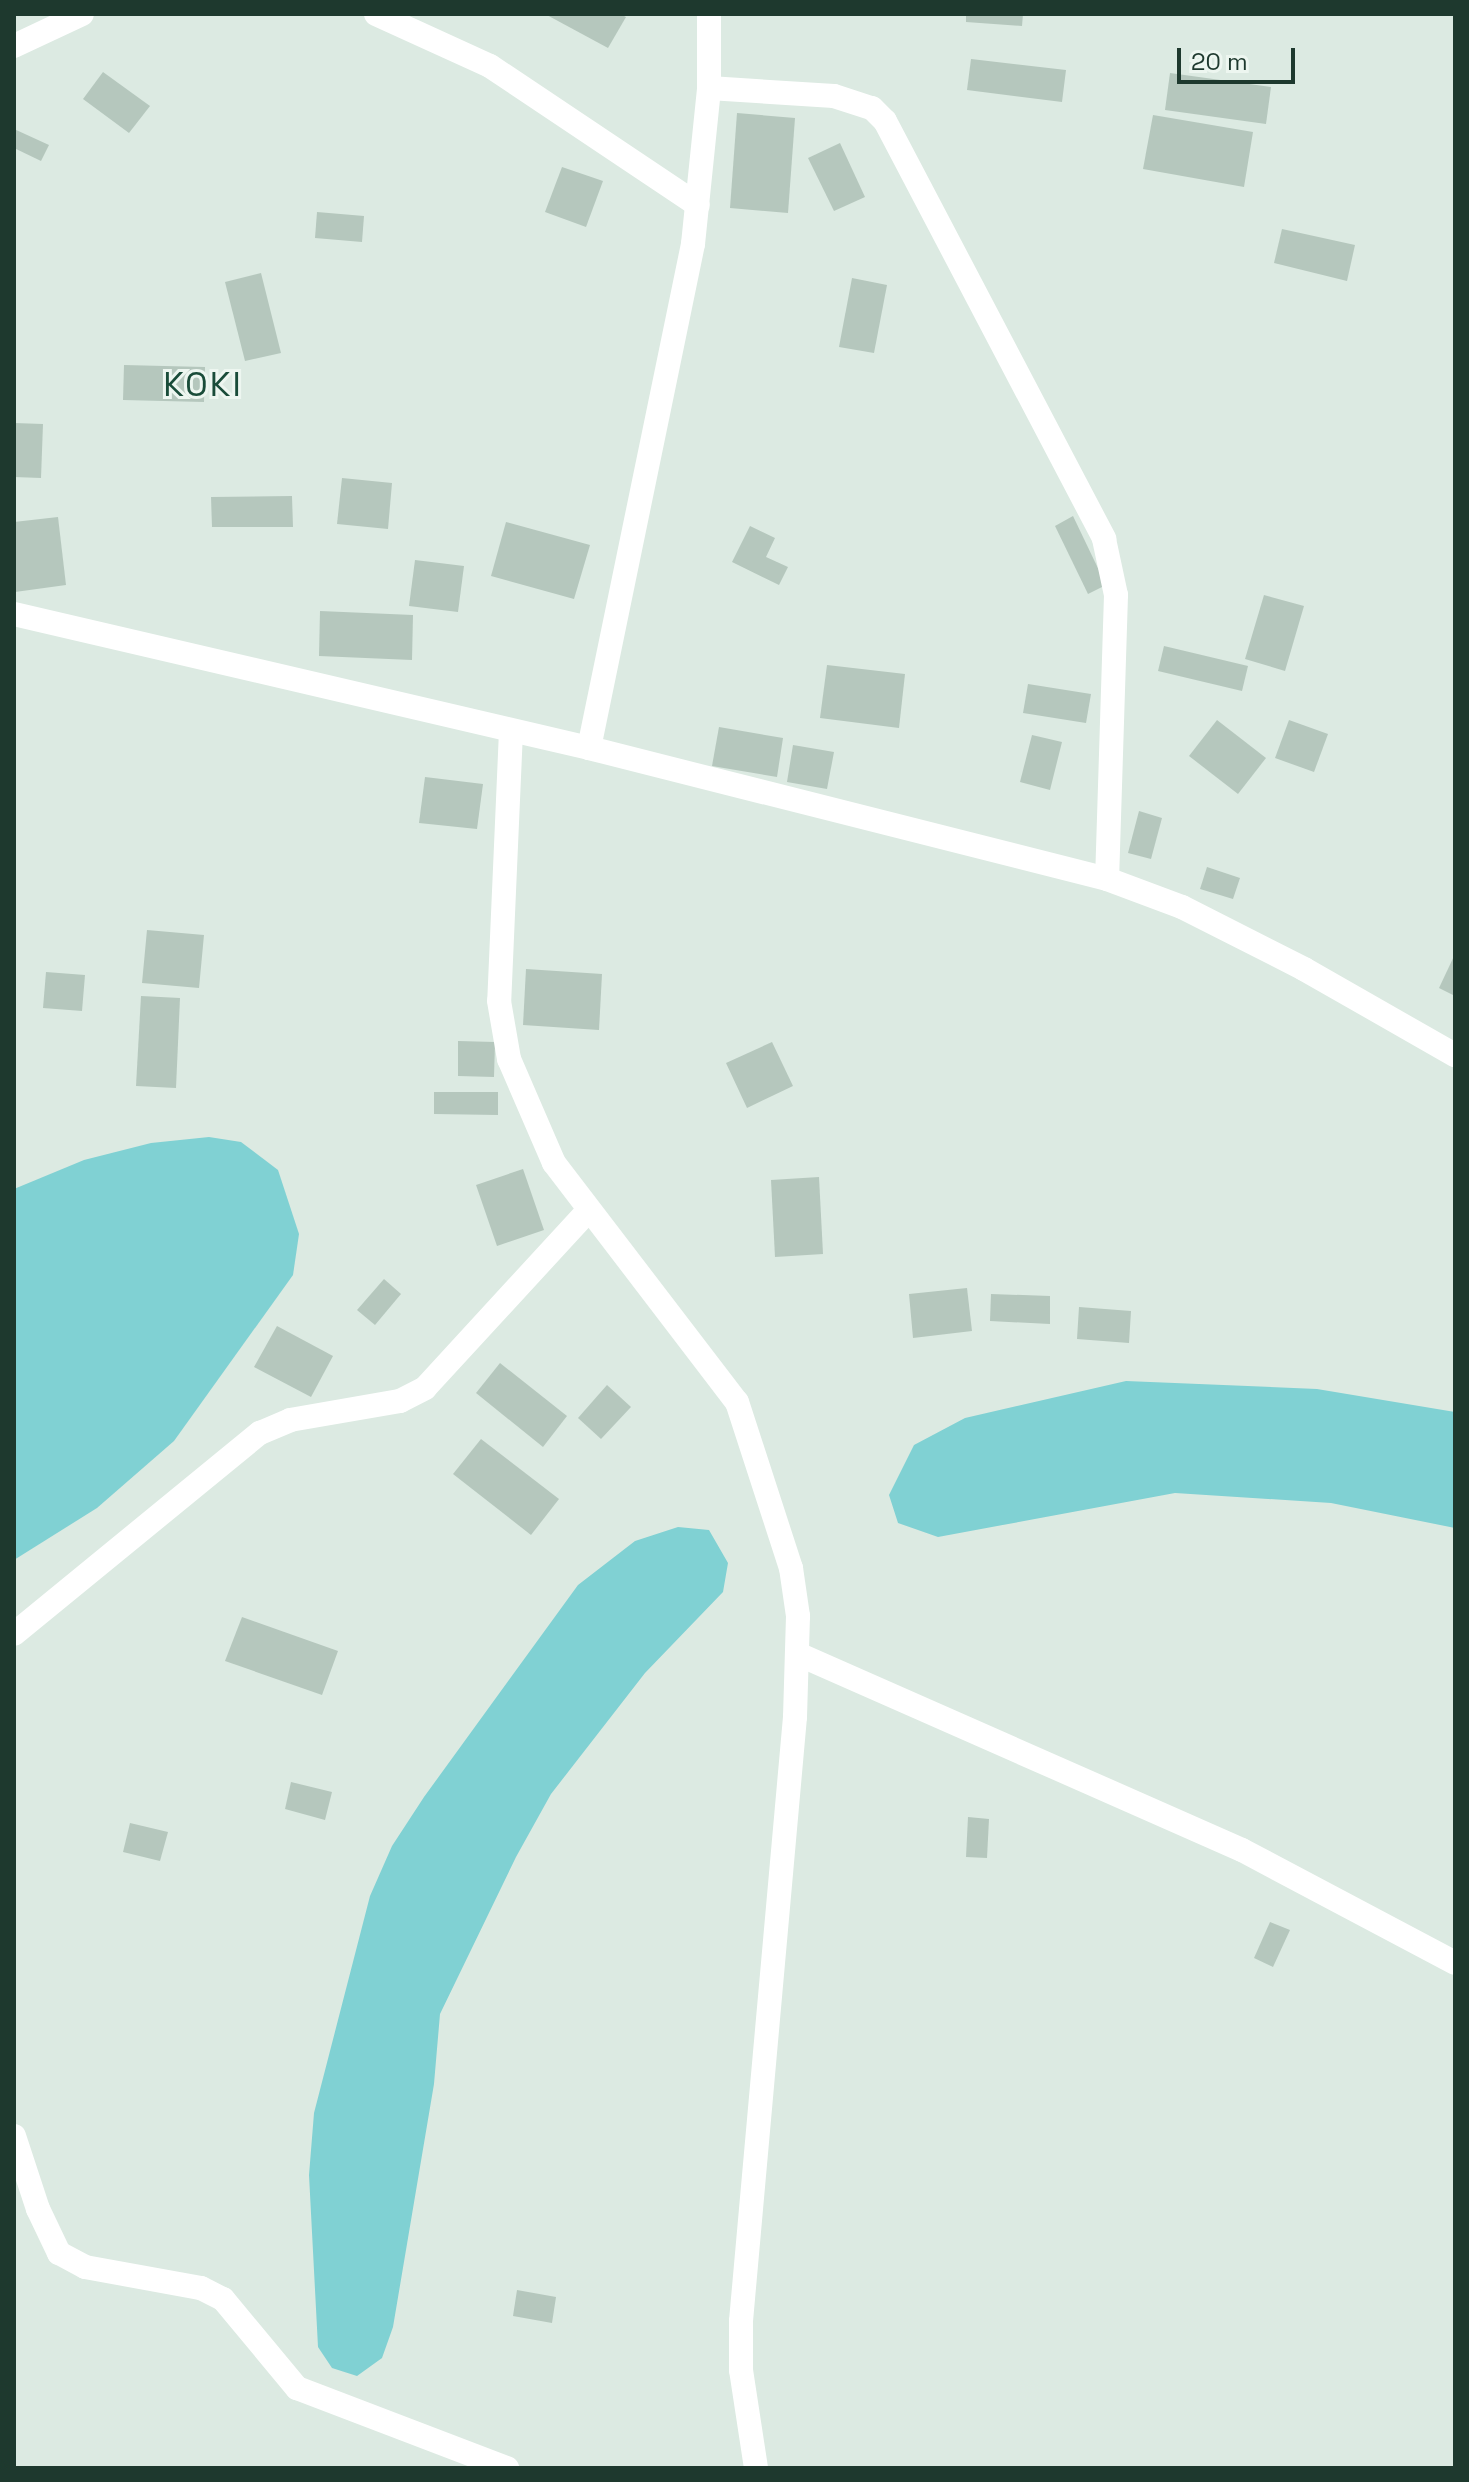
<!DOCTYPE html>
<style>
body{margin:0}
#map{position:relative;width:1469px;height:2482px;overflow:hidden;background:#dceae2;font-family:"Space Grotesk",sans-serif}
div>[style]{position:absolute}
.water>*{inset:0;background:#80d1d3}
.building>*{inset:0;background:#b5c7bd}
.minor>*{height:24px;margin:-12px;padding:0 12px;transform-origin:12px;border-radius:12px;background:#fff}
span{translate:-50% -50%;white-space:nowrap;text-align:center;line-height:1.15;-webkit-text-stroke:6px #edf6f0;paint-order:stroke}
.quarter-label{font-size:34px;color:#194c39;letter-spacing:2px}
.frame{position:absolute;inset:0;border:16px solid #1e392e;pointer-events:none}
.scale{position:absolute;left:1177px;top:48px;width:118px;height:36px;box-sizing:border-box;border:4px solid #1e392e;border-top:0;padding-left:10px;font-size:24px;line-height:28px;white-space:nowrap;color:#1e392e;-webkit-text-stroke:6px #edf6f0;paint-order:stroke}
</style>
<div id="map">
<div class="water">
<i style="clip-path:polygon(209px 1137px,241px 1142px,278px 1170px,299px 1234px,293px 1275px,174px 1441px,97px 1508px,14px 1560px,14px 1189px,84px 1160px,151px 1143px)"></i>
<i style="clip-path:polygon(1126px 1381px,1317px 1389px,1455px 1412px,1455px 1528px,1331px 1503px,1175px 1493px,938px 1537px,898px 1523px,889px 1495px,914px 1445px,965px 1418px)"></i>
<i style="clip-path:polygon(678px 1527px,709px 1530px,728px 1563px,723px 1592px,645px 1673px,551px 1794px,516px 1857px,440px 2014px,434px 2084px,393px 2327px,382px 2358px,357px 2376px,332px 2368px,318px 2347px,309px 2175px,314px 2113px,370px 1896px,392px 1846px,424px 1797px,578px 1585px,635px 1541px)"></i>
</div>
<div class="building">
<i style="clip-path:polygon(545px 14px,620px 14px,626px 17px,608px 48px)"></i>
<i style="clip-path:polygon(966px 14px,1023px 14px,1022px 26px,966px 22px)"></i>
<i style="clip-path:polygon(971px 59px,1066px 70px,1062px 102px,967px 90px)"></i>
<i style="clip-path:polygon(103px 72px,150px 106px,129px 133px,83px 99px)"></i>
<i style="clip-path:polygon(1170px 73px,1271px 87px,1266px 124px,1165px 110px)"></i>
<i style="clip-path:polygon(737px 113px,795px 118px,788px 213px,730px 208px)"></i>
<i style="clip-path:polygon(1153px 115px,1253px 132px,1244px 187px,1143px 169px)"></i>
<i style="clip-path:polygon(14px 129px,49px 145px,41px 161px,14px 148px)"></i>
<i style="clip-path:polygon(840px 143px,865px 197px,834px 211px,808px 158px)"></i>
<i style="clip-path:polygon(562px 167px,603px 181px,586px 227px,545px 212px)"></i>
<i style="clip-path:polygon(317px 212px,364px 216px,362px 242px,315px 238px)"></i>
<i style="clip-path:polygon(1282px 229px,1355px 245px,1347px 281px,1274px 263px)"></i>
<i style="clip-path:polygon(261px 273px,281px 353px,245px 361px,225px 282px)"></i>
<i style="clip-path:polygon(852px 278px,887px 285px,874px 353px,839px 347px)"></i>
<i style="clip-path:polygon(124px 365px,205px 367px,204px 402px,123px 400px)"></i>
<i style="clip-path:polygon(14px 423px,43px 424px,41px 478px,14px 477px)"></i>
<i style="clip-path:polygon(342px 478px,392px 483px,388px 529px,337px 524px)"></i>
<i style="clip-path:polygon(292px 496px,293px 527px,212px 527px,211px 497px)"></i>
<i style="clip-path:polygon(1073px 516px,1106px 585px,1088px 594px,1055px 526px)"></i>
<i style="clip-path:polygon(58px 517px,66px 585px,15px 592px,14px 522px)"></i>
<i style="clip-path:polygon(506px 522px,590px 545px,574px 599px,491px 576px)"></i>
<i style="clip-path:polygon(750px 526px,775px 538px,766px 557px,788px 567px,779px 585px,732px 562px)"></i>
<i style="clip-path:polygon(415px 560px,464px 566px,458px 612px,409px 606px)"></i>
<i style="clip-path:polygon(1264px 595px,1304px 606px,1285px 671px,1245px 659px)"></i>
<i style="clip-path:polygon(320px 611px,413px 615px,412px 660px,319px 656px)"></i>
<i style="clip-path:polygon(1164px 646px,1248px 666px,1242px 691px,1158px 671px)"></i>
<i style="clip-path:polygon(827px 665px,905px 674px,899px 728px,820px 718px)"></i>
<i style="clip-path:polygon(1028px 684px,1091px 694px,1086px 723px,1023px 713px)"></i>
<i style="clip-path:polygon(1217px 720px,1266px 758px,1238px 794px,1189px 756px)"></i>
<i style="clip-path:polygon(1289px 720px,1328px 734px,1314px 772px,1275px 758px)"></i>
<i style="clip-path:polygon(719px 727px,783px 738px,777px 777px,712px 766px)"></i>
<i style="clip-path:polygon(1032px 735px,1062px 742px,1050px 790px,1020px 782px)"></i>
<i style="clip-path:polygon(793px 745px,834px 752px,827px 789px,787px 782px)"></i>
<i style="clip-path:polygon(425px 777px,483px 784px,477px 829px,419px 823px)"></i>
<i style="clip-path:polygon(1139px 811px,1162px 818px,1151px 859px,1128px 853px)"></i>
<i style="clip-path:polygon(1207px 867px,1240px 878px,1233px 899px,1200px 889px)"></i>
<i style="clip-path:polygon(147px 930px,204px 935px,199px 988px,142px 983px)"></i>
<i style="clip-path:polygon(1455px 954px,1455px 996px,1439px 988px)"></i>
<i style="clip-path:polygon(526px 969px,602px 974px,599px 1030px,523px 1025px)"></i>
<i style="clip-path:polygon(46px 972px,85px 975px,82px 1011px,43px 1008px)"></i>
<i style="clip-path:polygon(141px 996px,180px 998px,176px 1088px,136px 1086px)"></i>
<i style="clip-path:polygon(458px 1041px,495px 1042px,494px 1077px,458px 1076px)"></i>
<i style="clip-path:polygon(772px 1042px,793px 1086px,747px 1108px,726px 1063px)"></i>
<i style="clip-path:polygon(434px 1092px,498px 1092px,498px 1115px,434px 1114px)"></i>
<i style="clip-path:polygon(523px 1169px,544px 1230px,497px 1246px,476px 1185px)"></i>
<i style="clip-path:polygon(819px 1177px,823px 1254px,775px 1257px,771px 1180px)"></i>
<i style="clip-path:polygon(384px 1279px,401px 1294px,375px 1325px,357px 1310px)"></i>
<i style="clip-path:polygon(967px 1288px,972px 1331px,913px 1338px,909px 1294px)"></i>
<i style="clip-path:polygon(991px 1294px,1050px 1296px,1050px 1324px,990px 1321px)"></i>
<i style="clip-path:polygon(1079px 1307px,1131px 1311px,1129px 1343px,1077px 1339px)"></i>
<i style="clip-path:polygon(277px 1326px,333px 1356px,311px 1397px,254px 1367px)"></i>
<i style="clip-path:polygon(500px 1363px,567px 1416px,543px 1447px,476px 1393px)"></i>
<i style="clip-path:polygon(607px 1385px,631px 1407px,601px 1439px,578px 1418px)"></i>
<i style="clip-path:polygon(481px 1439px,559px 1499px,531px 1535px,453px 1474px)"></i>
<i style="clip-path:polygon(242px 1617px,338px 1651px,322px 1695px,225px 1661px)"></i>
<i style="clip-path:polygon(291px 1782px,332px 1792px,325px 1820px,285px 1809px)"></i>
<i style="clip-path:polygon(968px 1817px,989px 1819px,987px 1858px,966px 1857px)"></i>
<i style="clip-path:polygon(130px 1823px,168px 1832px,160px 1861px,123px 1852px)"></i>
<i style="clip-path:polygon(1270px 1922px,1290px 1930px,1273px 1967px,1254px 1958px)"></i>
<i style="clip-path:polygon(517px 2290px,556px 2297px,552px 2323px,513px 2316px)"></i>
</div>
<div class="minor">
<i style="left:376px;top:14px;width:125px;rotate:24.5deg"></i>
<i style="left:490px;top:66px;width:250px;rotate:33.8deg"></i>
<i style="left:14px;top:46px;width:75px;rotate:-25.2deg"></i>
<i style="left:709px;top:88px;width:125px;rotate:3.7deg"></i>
<i style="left:834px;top:96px;width:40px;rotate:18deg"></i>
<i style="left:872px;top:108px;width:18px;rotate:45deg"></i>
<i style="left:885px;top:121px;width:472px;rotate:62.3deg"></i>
<i style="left:1104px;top:539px;width:57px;rotate:77.9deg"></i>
<i style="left:1116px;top:595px;width:284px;rotate:91.8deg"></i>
<i style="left:14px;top:614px;width:590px;rotate:13.12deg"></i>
<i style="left:589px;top:748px;width:534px;rotate:14.19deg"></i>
<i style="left:1107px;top:879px;width:80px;rotate:20.5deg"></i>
<i style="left:1182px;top:907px;width:137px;rotate:26.9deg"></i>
<i style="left:1304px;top:969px;width:174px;rotate:29.7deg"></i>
<i style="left:511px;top:731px;width:270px;rotate:92.5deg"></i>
<i style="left:499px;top:1001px;width:59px;rotate:80.2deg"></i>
<i style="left:509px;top:1059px;width:113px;rotate:66.6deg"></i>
<i style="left:554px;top:1163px;width:301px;rotate:52.6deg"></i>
<i style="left:737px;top:1402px;width:175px;rotate:72deg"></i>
<i style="left:791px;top:1568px;width:49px;rotate:81.7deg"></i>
<i style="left:798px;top:1616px;width:101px;rotate:91.7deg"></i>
<i style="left:795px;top:1717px;width:606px;rotate:95.11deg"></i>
<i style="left:741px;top:2321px;width:49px;rotate:90deg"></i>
<i style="left:741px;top:2370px;width:99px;rotate:81.3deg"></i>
<i style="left:589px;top:748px;width:515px;rotate:-78.34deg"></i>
<i style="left:693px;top:244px;width:157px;rotate:-84.1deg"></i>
<i style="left:709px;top:88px;width:74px;rotate:-90deg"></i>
<i style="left:14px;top:1634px;width:318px;rotate:-39.3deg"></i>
<i style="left:260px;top:1433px;width:33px;rotate:-23deg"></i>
<i style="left:290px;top:1420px;width:112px;rotate:-9.8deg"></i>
<i style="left:400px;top:1401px;width:28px;rotate:-27deg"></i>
<i style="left:425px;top:1388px;width:239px;rotate:-47.4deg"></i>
<i style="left:800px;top:1655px;width:483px;rotate:23.8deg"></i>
<i style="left:1242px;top:1850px;width:241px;rotate:27.9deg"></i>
<i style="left:14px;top:2136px;width:77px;rotate:71.8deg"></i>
<i style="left:38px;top:2209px;width:49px;rotate:64.5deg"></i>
<i style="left:59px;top:2253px;width:30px;rotate:28deg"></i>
<i style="left:85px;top:2267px;width:118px;rotate:10.3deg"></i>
<i style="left:201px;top:2288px;width:25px;rotate:27deg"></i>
<i style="left:223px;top:2299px;width:116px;rotate:50.3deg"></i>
<i style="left:297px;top:2388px;width:225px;rotate:20.9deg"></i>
</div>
<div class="quarter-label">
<span style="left:203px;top:385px">KOKI</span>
</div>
<div class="frame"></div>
<div class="scale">20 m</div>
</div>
